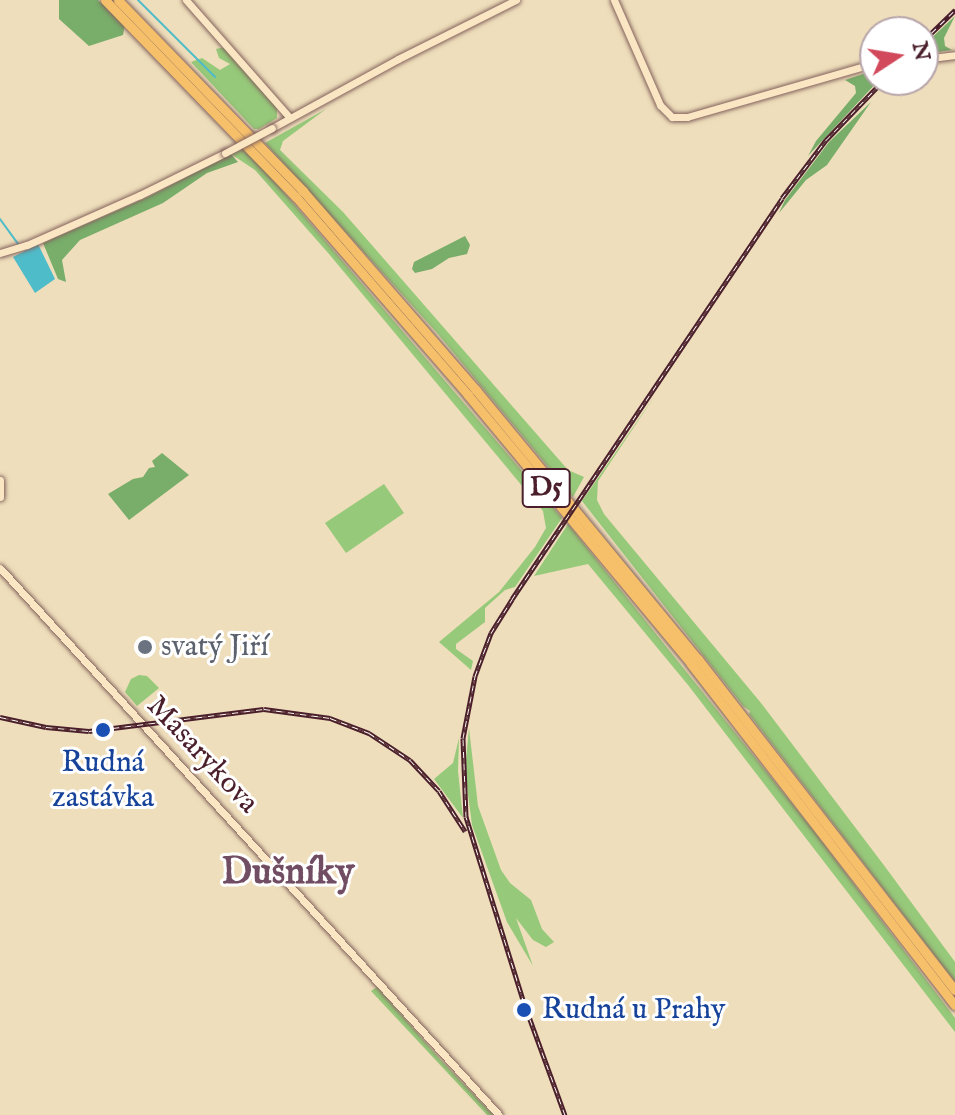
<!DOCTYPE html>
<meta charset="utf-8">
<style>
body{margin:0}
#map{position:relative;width:955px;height:1115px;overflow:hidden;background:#eedebb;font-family:"IM FELL English",serif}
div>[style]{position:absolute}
.green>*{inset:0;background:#96c97a}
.forest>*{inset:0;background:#78ad6a}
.water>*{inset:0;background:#4fbcca}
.stream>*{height:2px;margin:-1px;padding:0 1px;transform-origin:1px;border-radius:1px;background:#4fbcca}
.roads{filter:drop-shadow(0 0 2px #83625d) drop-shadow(0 0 2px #83625d)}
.secondary>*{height:7px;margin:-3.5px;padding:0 3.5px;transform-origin:3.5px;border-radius:3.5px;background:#fbe6c4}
.highway>*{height:9px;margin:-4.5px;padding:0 4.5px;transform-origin:4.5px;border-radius:4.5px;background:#f6c06b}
.rail>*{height:5px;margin-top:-2.5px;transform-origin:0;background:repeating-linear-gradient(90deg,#fff 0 6px,#4a1f2b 0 12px);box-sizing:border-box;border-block:2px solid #4a1f2b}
.bridges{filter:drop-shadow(0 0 2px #83625d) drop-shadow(0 0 2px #83625d)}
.secondary-bridge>*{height:7px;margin:-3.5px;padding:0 3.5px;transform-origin:3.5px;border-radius:3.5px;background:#fbe6c4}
.dots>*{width:22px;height:22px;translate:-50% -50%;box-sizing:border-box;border:4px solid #fff;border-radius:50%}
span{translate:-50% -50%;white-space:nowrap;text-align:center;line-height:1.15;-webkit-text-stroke:6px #fff;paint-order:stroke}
.shield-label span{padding:2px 6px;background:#fff;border:2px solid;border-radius:6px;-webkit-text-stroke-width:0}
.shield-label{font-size:28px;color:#4a1f2b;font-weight:700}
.worship-label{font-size:30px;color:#5b616d}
.left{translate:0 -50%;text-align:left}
.street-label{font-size:30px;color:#4a1f2b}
.transit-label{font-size:30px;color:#164399}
.district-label{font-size:38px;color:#714d63;font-weight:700}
.north{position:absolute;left:859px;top:16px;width:80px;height:80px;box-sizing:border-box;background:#fff;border:2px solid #b7a5aa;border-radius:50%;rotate:78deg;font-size:22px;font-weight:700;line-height:32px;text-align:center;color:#4a1f2b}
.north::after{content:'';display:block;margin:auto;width:28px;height:36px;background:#d1495b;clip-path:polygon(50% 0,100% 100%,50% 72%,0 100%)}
</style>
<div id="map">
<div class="green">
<i style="clip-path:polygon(225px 47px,277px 107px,277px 118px,259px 129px,254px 129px,191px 62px,202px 58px,220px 70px,230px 64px,219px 58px,216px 49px)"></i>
<i style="clip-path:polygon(326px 109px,283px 141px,280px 150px,343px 212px,568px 470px,584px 477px,573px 497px,438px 334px,265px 143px)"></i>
<i style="clip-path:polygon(246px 148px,562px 518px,515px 587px,505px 590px,485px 608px,485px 622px,456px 644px,456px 649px,473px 661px,471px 670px,439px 642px,499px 592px,535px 547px,546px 528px,543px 511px,329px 254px,255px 170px,231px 154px)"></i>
<i style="clip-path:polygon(656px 394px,598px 481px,597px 500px,604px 514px,761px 703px,886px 868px,955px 962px,955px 982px,749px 714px,750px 711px,743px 706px,582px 501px)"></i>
<i style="clip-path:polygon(384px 484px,404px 513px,346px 553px,325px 523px)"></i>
<i style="clip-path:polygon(568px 524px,813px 830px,955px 1018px,955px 1032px,688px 685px,588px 564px,534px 576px)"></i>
<i style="clip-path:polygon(139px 675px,147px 676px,159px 688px,137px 706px,125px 692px,131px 679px)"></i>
<i style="clip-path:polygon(469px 728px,478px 806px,501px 870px,510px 883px,531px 900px,542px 929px,554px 942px,546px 947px,533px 940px,516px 918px,533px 966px,507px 922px,472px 825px,465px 771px)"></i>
<i style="clip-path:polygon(459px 738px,458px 771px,463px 818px,434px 779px,453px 763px)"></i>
<i style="clip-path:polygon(377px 987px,439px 1058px,493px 1115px,487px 1115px,371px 991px)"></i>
</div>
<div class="forest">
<i style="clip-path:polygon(59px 0,98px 0,125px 24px,123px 35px,89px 46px,59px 19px)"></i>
<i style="clip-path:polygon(955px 16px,944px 38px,945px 46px,952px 50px,923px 54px,923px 46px)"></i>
<i style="clip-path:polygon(875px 70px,875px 80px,879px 80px,808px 156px,816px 141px,856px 93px,855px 86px,845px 80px)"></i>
<i style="clip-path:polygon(871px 102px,827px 165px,806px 180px,779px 213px,785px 200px,829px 142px)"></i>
<i style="clip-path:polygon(231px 154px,238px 162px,207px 173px,163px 203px,80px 240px,62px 260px,66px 282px,58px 279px,43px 243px,148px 197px)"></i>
<i style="clip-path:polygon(465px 236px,470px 245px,467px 254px,449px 258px,432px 269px,415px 273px,412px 269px,414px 262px)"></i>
<i style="clip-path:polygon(162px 453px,189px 475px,129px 520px,108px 494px,133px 479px,143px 477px,149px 468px,155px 467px,152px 461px)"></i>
</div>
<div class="water">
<i style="clip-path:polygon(38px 244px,55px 279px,35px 293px,13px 257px)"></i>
</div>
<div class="stream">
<i style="left:138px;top:0;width:109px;rotate:45deg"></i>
<i style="left:0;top:219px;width:31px;rotate:54deg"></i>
</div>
<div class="roads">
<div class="secondary">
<i style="left:186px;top:0;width:157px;rotate:48.6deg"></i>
<i style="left:614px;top:0;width:115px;rotate:66.3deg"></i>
<i style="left:660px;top:105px;width:17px;rotate:45deg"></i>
<i style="left:672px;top:117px;width:15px"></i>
<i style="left:687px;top:117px;width:196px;rotate:-16deg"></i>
<i style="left:923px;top:59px;width:32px;rotate:-7deg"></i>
<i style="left:272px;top:128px;width:144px;rotate:-28.7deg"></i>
<i style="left:398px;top:59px;width:132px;rotate:-26.6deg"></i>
<i style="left:0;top:253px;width:28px;rotate:-17deg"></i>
<i style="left:27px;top:245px;width:124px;rotate:-23.9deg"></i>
<i style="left:140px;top:195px;width:95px;rotate:-26.3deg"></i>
<i style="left:0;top:480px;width:17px;rotate:90deg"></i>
<i style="left:0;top:568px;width:740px;rotate:47.63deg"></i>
</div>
<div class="highway">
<i style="left:105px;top:0;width:274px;rotate:45.9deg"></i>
<i style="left:296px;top:197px;width:262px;rotate:49deg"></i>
<i style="left:468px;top:395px;width:349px;rotate:50.3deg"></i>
<i style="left:691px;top:664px;width:431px;rotate:52.3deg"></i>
<i style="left:118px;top:0;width:266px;rotate:45.9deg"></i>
<i style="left:303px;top:191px;width:264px;rotate:49deg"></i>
<i style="left:476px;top:390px;width:349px;rotate:50.5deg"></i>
<i style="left:698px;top:659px;width:419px;rotate:52.2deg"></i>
</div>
</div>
<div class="rail">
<i style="left:923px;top:41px;width:45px;rotate:-44.1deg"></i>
<i style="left:0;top:717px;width:47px;rotate:12.3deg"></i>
<i style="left:46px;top:727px;width:43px;rotate:5.3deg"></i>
<i style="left:89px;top:731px;width:176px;rotate:-7.2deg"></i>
<i style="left:264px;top:709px;width:67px;rotate:7.8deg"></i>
<i style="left:330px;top:718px;width:42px;rotate:21deg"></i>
<i style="left:369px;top:733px;width:49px;rotate:33.4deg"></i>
<i style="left:410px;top:760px;width:42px;rotate:46.9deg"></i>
<i style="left:439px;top:791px;width:48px;rotate:57deg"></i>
<i style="left:565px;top:1115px;width:119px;rotate:-110.1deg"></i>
<i style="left:524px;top:1003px;width:195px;rotate:-107.3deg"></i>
<i style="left:466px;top:817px;width:79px;rotate:-92.2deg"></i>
<i style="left:463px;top:738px;width:63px;rotate:-79deg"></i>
<i style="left:475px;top:676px;width:46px;rotate:-69.6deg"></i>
<i style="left:491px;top:633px;width:40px;rotate:-58deg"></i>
<i style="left:512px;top:599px;width:483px;rotate:-56deg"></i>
<i style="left:782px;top:198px;width:73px;rotate:-52.8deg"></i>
<i style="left:826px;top:140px;width:83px;rotate:-46deg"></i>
</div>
<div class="bridges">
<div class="secondary-bridge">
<i style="left:225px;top:153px;width:53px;rotate:-28deg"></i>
</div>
</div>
<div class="dots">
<i style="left:145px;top:647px;background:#6b7280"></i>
<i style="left:103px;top:730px;background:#1a4fb4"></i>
<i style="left:524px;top:1010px;background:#1a4fb4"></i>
</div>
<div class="shield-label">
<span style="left:546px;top:488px">D5</span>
</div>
<div class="worship-label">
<span class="left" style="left:161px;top:647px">svatý Jiří</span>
</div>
<div class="street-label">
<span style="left:202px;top:755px;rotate:47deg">Masarykova</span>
</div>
<div class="transit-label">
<span style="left:103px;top:780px">Rudná<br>zastávka</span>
<span class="left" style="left:542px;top:1010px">Rudná u Prahy</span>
</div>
<div class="district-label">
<span style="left:288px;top:874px">Dušníky</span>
</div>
<div class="north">N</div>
</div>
